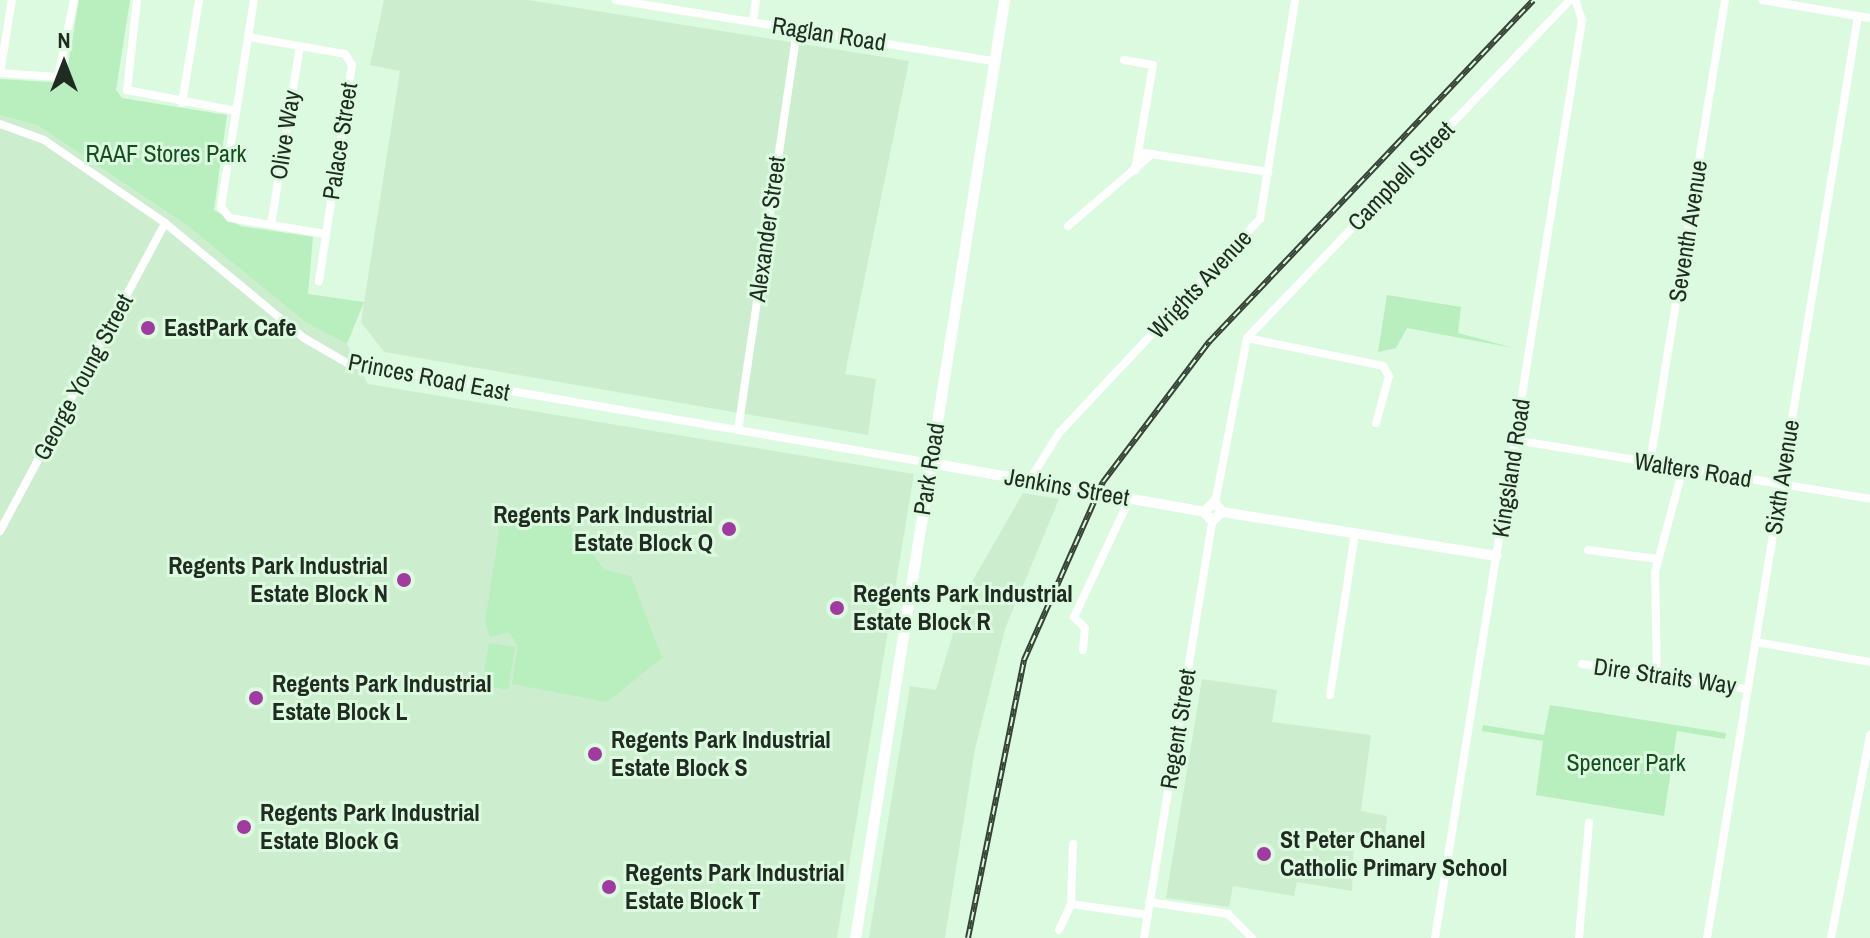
<!DOCTYPE html>
<style>
body{margin:0}
#map{position:relative;width:1870px;height:938px;overflow:hidden;background:#dcfadf;font-family:"Archivo Narrow",sans-serif}
div>[style]{position:absolute}
.built>*{inset:0;background:#cceece}
.green>*{inset:0;background:#b9eebf}
.minor>*{height:8px;margin:-4px;padding:0 4px;transform-origin:4px;border-radius:4px;background:#fff}
.tertiary>*{height:10px;margin:-5px;padding:0 5px;transform-origin:5px;border-radius:5px;background:#fff}
.secondary>*{height:11px;margin:-5.5px;padding:0 5.5px;transform-origin:5.5px;border-radius:5.5px;background:#fff}
.rail>*{height:6px;margin-top:-3px;transform-origin:0;background:repeating-linear-gradient(90deg,#dcfadf 0 9px,#354236 0 18px);box-sizing:border-box;border-block:2px solid #354236}
.dots>*{width:22px;height:22px;translate:-50% -50%;box-sizing:border-box;border:4px solid #dcfadf;border-radius:50%}
span{translate:-50% -50%;white-space:nowrap;text-align:center;line-height:1.15;-webkit-text-stroke:6px #dcfadf;paint-order:stroke}
.street-label{font-size:24px;color:#202b21}
.park-label{font-size:24px;color:#174d23}
.poi-label{font-size:24px;color:#202b21;font-weight:700}
.left{translate:0 -50%;text-align:left}
.right{translate:-100% -50%;text-align:right}
.north{position:absolute;left:24px;top:24px;width:80px;height:80px;-webkit-text-stroke:6px #dcfadf;paint-order:stroke;rotate:0deg;font-size:22px;font-weight:700;line-height:32px;text-align:center;color:#202b21}
.north::after{content:'';display:block;margin:auto;width:28px;height:36px;background:#202b21;clip-path:polygon(50% 0,100% 100%,50% 72%,0 100%)}
</style>
<div id="map">
<div class="built">
<i style="clip-path:polygon(384px 0,528px 0,909px 61px,845px 374px,876px 379px,868px 435px,384px 352px,361px 322px,400px 71px,370px 65px)"></i>
<i style="clip-path:polygon(0 115px,39px 126px,189px 227px,305px 322px,347px 344px,368px 384px,914px 474px,837px 938px,0 938px)"></i>
<i style="clip-path:polygon(1023px 493px,1059px 499px,1005px 629px,975px 749px,945px 938px,869px 938px,910px 686px,936px 690px,965px 594px)"></i>
<i style="clip-path:polygon(1202px 679px,1277px 690px,1272px 722px,1371px 735px,1361px 811px,1387px 816px,1385px 841px,1354px 837px,1352px 891px,1297px 882px,1294px 896px,1233px 886px,1229px 907px,1166px 898px)"></i>
</div>
<div class="green">
<i style="clip-path:polygon(79px 0,130px 0,116px 90px,122px 98px,227px 115px,214px 210px,240px 226px,313px 237px,308px 294px,364px 302px,347px 344px,305px 322px,189px 227px,39px 126px,0 115px,0 79px,65px 83px)"></i>
<i style="clip-path:polygon(1387px 295px,1461px 307px,1458px 333px,1514px 348px,1407px 328px,1396px 348px,1378px 352px)"></i>
<i style="clip-path:polygon(549px 512px,563px 516px,605px 570px,631px 576px,662px 658px,607px 702px,512px 684px,518px 645px,509px 632px,490px 637px,485px 622px,502px 513px)"></i>
<i style="clip-path:polygon(489px 643px,515px 647px,508px 690px,482px 685px)"></i>
<i style="clip-path:polygon(1550px 705px,1726px 733px,1725px 739px,1677px 731px,1664px 816px,1536px 795px,1543px 741px,1482px 731px,1483px 725px,1544px 735px)"></i>
</div>
<div class="minor">
<i style="left:137px;top:0;width:91px;rotate:96.3deg"></i>
<i style="left:127px;top:90px;width:111px;rotate:10.9deg"></i>
<i style="left:254px;top:0;width:210px;rotate:99.1deg"></i>
<i style="left:221px;top:207px;width:14px;rotate:51deg"></i>
<i style="left:230px;top:218px;width:97px;rotate:9.5deg"></i>
<i style="left:616px;top:0;width:383px;rotate:9.2deg"></i>
<i style="left:1762px;top:0;width:109px;rotate:9.5deg"></i>
<i style="left:753px;top:21px;width:21px;rotate:-82deg"></i>
<i style="left:248px;top:37px;width:98px;rotate:9.9deg"></i>
<i style="left:345px;top:54px;width:13px;rotate:58deg"></i>
<i style="left:352px;top:65px;width:219px;rotate:98.7deg"></i>
<i style="left:1124px;top:60px;width:29px;rotate:10deg"></i>
<i style="left:1153px;top:65px;width:107px;rotate:99.7deg"></i>
<i style="left:0;top:73px;width:58px;rotate:3.9deg"></i>
<i style="left:58px;top:77px;width:79px;rotate:-78.3deg"></i>
<i style="left:0;top:73px;width:74px;rotate:-80.7deg"></i>
<i style="left:182px;top:103px;width:104px;rotate:-80.6deg"></i>
<i style="left:0;top:124px;width:47px;rotate:20deg"></i>
<i style="left:44px;top:140px;width:147px;rotate:34.4deg"></i>
<i style="left:165px;top:223px;width:180px;rotate:39.6deg"></i>
<i style="left:304px;top:338px;width:50px;rotate:30.2deg"></i>
<i style="left:347px;top:363px;width:592px;rotate:9.73deg"></i>
<i style="left:1138px;top:152px;width:132px;rotate:8.7deg"></i>
<i style="left:271px;top:225px;width:181px;rotate:-80.8deg"></i>
<i style="left:1068px;top:226px;width:111px;rotate:-40.6deg"></i>
<i style="left:1247px;top:338px;width:139px;rotate:11.6deg"></i>
<i style="left:1383px;top:366px;width:12px;rotate:59deg"></i>
<i style="left:1389px;top:376px;width:49px;rotate:105.5deg"></i>
<i style="left:738px;top:430px;width:405px;rotate:-81.6deg"></i>
<i style="left:1515px;top:440px;width:360px;rotate:9.4deg"></i>
<i style="left:1650px;top:463px;width:469px;rotate:-80.8deg"></i>
<i style="left:1029px;top:481px;width:57px;rotate:-58deg"></i>
<i style="left:1059px;top:433px;width:294px;rotate:-46.8deg"></i>
<i style="left:1260px;top:219px;width:222px;rotate:-80.9deg"></i>
<i style="left:1215px;top:503px;width:168px;rotate:-79deg"></i>
<i style="left:1247px;top:338px;width:468px;rotate:-46.3deg"></i>
<i style="left:0;top:531px;width:349px;rotate:-61.8deg"></i>
<i style="left:1588px;top:550px;width:70px;rotate:7.4deg"></i>
<i style="left:1756px;top:642px;width:116px;rotate:10deg"></i>
<i style="left:1083px;top:650px;width:22px;rotate:-85deg"></i>
<i style="left:1085px;top:628px;width:16px;rotate:-135deg"></i>
<i style="left:1074px;top:617px;width:132px;rotate:-64.8deg"></i>
<i style="left:1582px;top:664px;width:168px;rotate:8.6deg"></i>
<i style="left:1657px;top:675px;width:103px;rotate:-91.1deg"></i>
<i style="left:1655px;top:572px;width:108px;rotate:-74.9deg"></i>
<i style="left:1330px;top:695px;width:163px;rotate:-81.2deg"></i>
<i style="left:1149px;top:902px;width:80px;rotate:8.6deg"></i>
<i style="left:1228px;top:914px;width:34px;rotate:45deg"></i>
<i style="left:1071px;top:904px;width:78px;rotate:8.1deg"></i>
<i style="left:1059px;top:930px;width:29px;rotate:-65deg"></i>
<i style="left:1071px;top:904px;width:60px;rotate:-88.1deg"></i>
<i style="left:1144px;top:938px;width:423px;rotate:-80.7deg"></i>
<i style="left:1435px;top:938px;width:930px;rotate:-80.9deg"></i>
<i style="left:1582px;top:20px;width:21px;rotate:-109deg"></i>
<i style="left:1579px;top:938px;width:116px;rotate:-85.1deg"></i>
<i style="left:1707px;top:938px;width:934px;rotate:-80.7deg"></i>
<i style="left:1831px;top:938px;width:207px;rotate:-79.1deg"></i>
</div>
<div class="tertiary">
<i style="left:930px;top:463px;width:278px;rotate:10.1deg"></i>
<i style="left:1204px;top:512px;width:14px;rotate:-45deg"></i>
<i style="left:1214px;top:502px;width:13px;rotate:51deg"></i>
<i style="left:1204px;top:512px;width:12px;rotate:48deg"></i>
<i style="left:1212px;top:521px;width:13px;rotate:-42deg"></i>
<i style="left:1222px;top:512px;width:278px;rotate:9.1deg"></i>
</div>
<div class="secondary">
<i style="left:855px;top:938px;width:950px;rotate:-80.97deg"></i>
</div>
<div class="rail">
<i style="left:968px;top:938px;width:284px;rotate:-78.6deg"></i>
<i style="left:1024px;top:660px;width:195px;rotate:-66.1deg"></i>
<i style="left:1103px;top:482px;width:176px;rotate:-52.9deg"></i>
<i style="left:1209px;top:342px;width:471px;rotate:-46.5deg"></i>
</div>
<div class="dots">
<i style="left:148px;top:328px;background:#a03ba0"></i>
<i style="left:729px;top:529px;background:#a03ba0"></i>
<i style="left:404px;top:580px;background:#a03ba0"></i>
<i style="left:837px;top:608px;background:#a03ba0"></i>
<i style="left:256px;top:698px;background:#a03ba0"></i>
<i style="left:595px;top:754px;background:#a03ba0"></i>
<i style="left:244px;top:827px;background:#a03ba0"></i>
<i style="left:1264px;top:854px;background:#a03ba0"></i>
<i style="left:609px;top:887px;background:#a03ba0"></i>
</div>
<div class="street-label">
<span style="left:829px;top:34px;rotate:9deg">Raglan Road</span>
<span style="left:285px;top:135px;rotate:-81deg">Olive Way</span>
<span style="left:340px;top:141px;rotate:-81deg">Palace Street</span>
<span style="left:1401px;top:176px;rotate:-46deg">Campbell Street</span>
<span style="left:767px;top:229px;rotate:-82deg">Alexander Street</span>
<span style="left:1688px;top:231px;rotate:-81deg">Seventh Avenue</span>
<span style="left:1200px;top:284px;rotate:-47deg">Wrights Avenue</span>
<span style="left:83px;top:377px;rotate:-62deg">George Young Street</span>
<span style="left:429px;top:377px;rotate:11deg">Princes Road East</span>
<span style="left:1511px;top:468px;rotate:-81deg">Kingsland Road</span>
<span style="left:929px;top:469px;rotate:-81deg">Park Road</span>
<span style="left:1693px;top:470px;rotate:9deg">Walters Road</span>
<span style="left:1782px;top:477px;rotate:-81deg">Sixth Avenue</span>
<span style="left:1067px;top:487px;rotate:10deg">Jenkins Street</span>
<span style="left:1665px;top:676px;rotate:8deg">Dire Straits Way</span>
<span style="left:1178px;top:729px;rotate:-81deg">Regent Street</span>
</div>
<div class="park-label">
<span style="left:166px;top:154px">RAAF Stores Park</span>
<span style="left:1626px;top:763px">Spencer Park</span>
</div>
<div class="poi-label">
<span class="left" style="left:164px;top:328px">EastPark Cafe</span>
<span class="right" style="left:713px;top:529px">Regents Park Industrial<br>Estate Block Q</span>
<span class="right" style="left:388px;top:580px">Regents Park Industrial<br>Estate Block N</span>
<span class="left" style="left:853px;top:608px">Regents Park Industrial<br>Estate Block R</span>
<span class="left" style="left:272px;top:698px">Regents Park Industrial<br>Estate Block L</span>
<span class="left" style="left:611px;top:754px">Regents Park Industrial<br>Estate Block S</span>
<span class="left" style="left:260px;top:827px">Regents Park Industrial<br>Estate Block G</span>
<span class="left" style="left:1280px;top:854px">St Peter Chanel<br>Catholic Primary School</span>
<span class="left" style="left:625px;top:887px">Regents Park Industrial<br>Estate Block T</span>
</div>
<div class="north">N</div>
</div>
